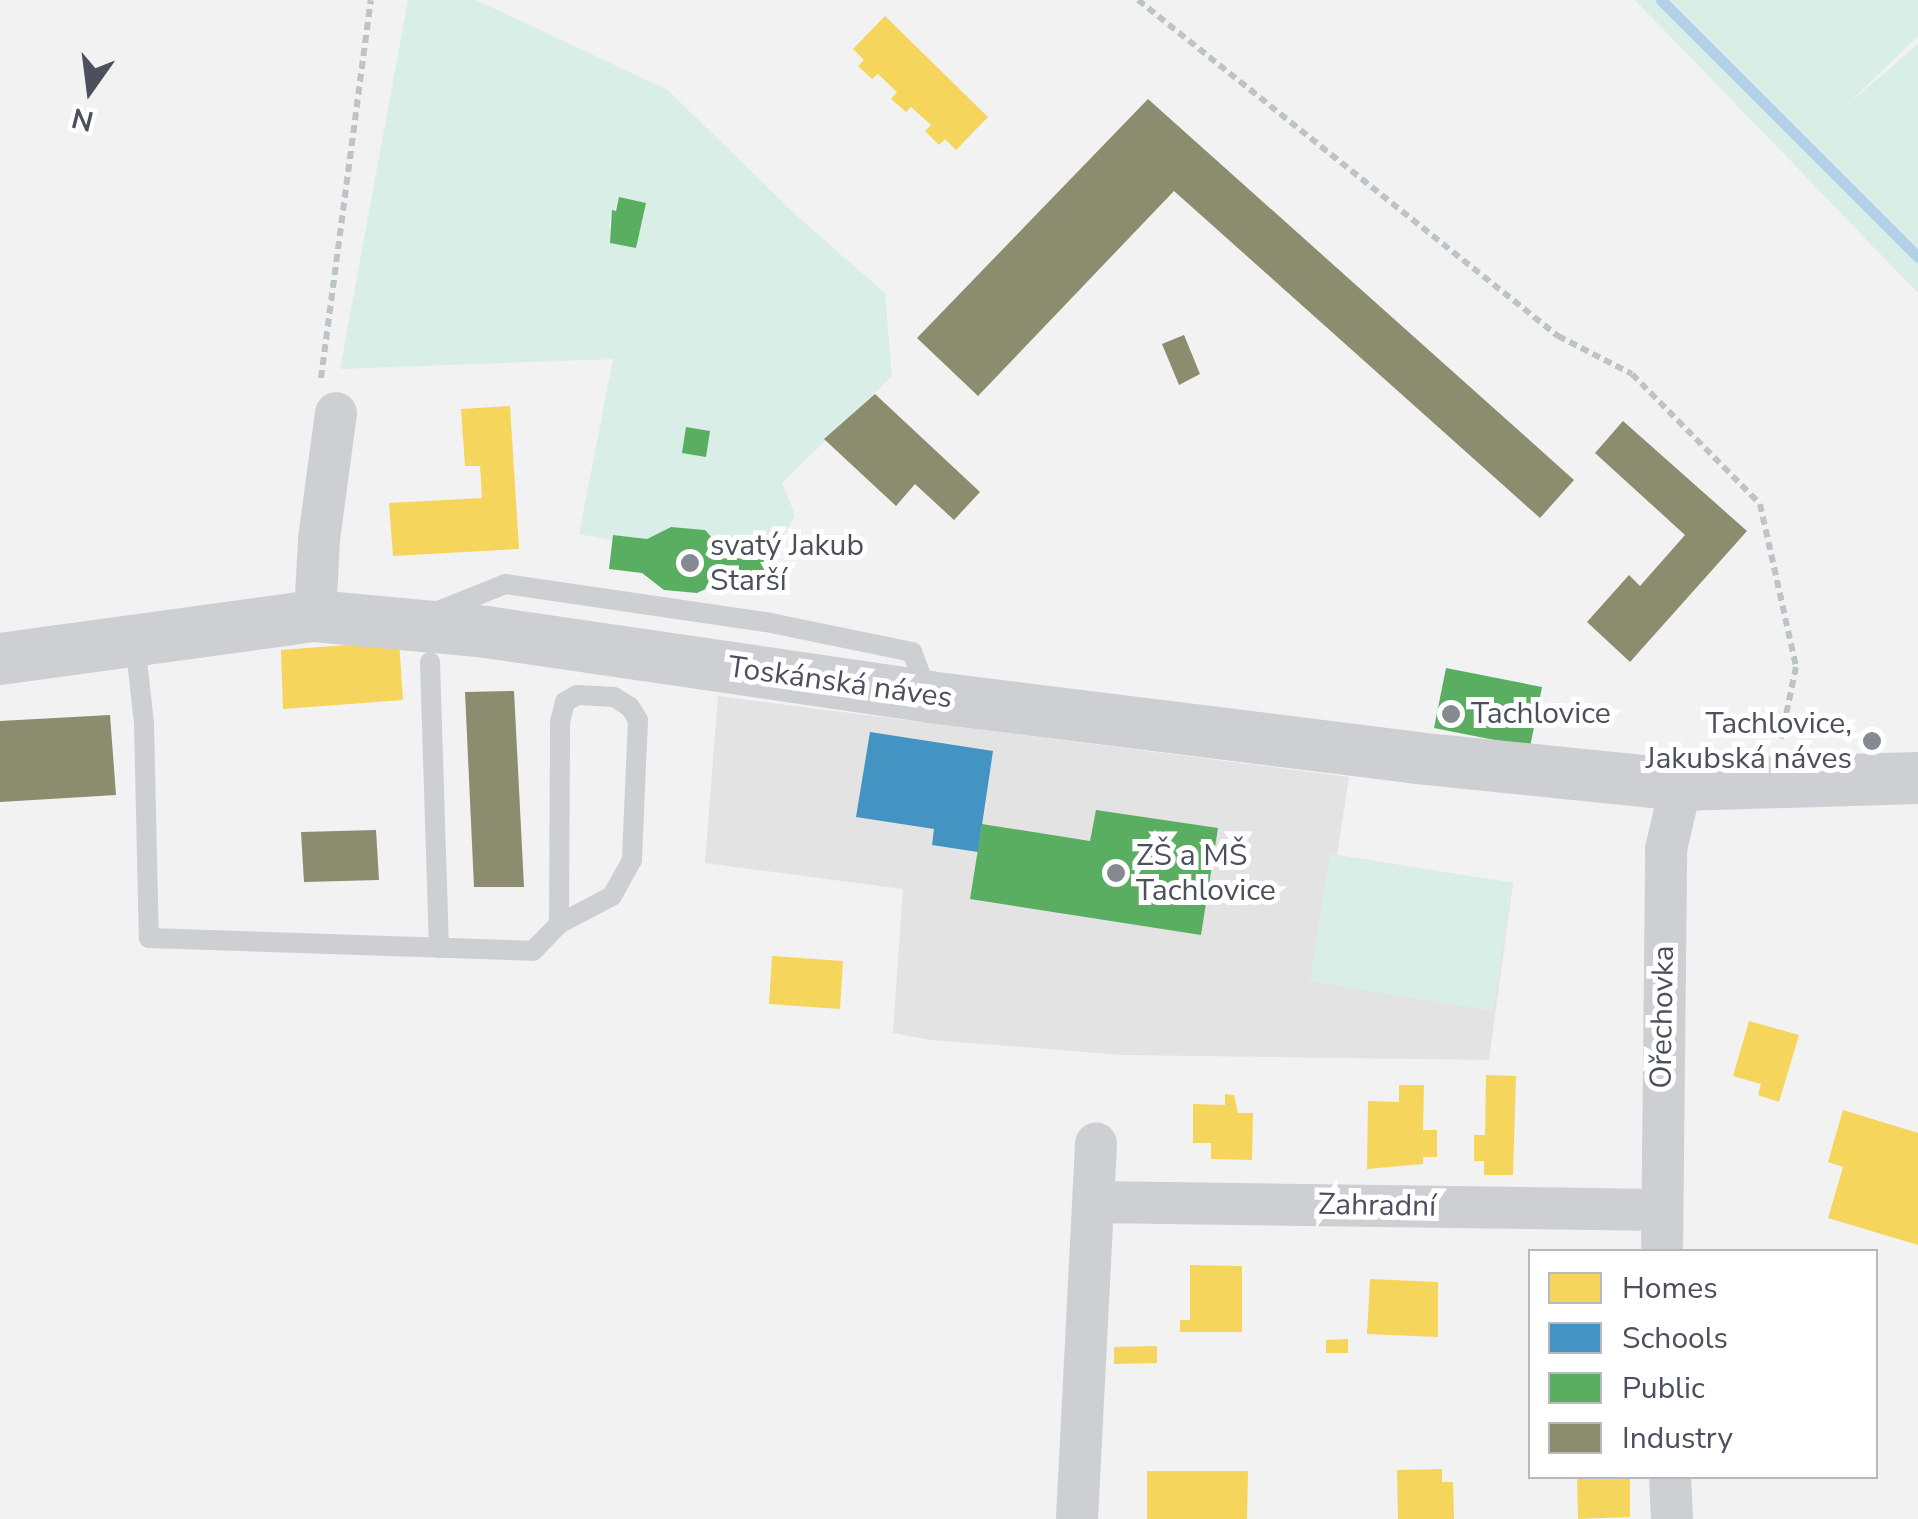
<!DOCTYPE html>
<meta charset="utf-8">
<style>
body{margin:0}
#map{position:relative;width:1918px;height:1519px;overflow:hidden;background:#f2f2f2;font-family:"Nunito Sans",sans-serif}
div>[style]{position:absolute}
.education>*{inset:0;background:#e4e3e3}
.green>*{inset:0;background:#d9eee6}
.homes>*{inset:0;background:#f6d55c}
.schools>*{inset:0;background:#4393c3}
.public>*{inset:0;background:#5aae61}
.industry>*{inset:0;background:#8c8c6e}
.stream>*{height:11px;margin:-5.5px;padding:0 5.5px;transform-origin:5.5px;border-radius:5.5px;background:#b2d0e7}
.path>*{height:6px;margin-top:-3px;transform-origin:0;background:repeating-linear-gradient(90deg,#bcc5c4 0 8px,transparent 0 13px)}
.service>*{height:20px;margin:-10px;padding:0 10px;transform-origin:10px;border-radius:10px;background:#cdcfd2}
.minor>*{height:42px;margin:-21px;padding:0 21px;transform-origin:21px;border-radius:21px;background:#cdcfd2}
.tertiary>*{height:52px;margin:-26px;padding:0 26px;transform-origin:26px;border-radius:26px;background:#cdcfd2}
.dots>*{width:28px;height:28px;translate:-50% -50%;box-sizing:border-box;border:5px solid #fff;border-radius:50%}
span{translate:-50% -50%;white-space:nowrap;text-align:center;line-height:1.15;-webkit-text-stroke:10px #fff;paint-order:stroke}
.poi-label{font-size:30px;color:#4b505c}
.left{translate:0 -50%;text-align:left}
.right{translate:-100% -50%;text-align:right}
.street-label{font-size:30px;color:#4b505c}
.legend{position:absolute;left:1528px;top:1249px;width:350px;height:230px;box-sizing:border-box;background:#fff;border:2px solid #b7b9be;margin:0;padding:12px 18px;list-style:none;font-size:30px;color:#4b505c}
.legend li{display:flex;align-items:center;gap:20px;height:50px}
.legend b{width:50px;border:2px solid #b7b9be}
.north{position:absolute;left:40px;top:40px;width:100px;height:100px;-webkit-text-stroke:8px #fff;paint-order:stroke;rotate:194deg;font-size:28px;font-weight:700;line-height:40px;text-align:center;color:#4b505c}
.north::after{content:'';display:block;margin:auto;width:35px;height:45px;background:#4b505c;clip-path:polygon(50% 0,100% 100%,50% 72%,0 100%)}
</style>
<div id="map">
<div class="education">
<i style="clip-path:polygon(718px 696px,1349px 777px,1337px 855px,1513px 883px,1489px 1060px,1123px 1055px,932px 1040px,893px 1033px,903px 889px,705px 863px)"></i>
</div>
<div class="green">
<i style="clip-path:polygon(evenodd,408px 0,476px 0,668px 90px,798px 217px,885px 293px,892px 376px,782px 483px,795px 515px,772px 556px,724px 551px,705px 530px,671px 527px,647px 539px,614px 535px,612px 540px,579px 534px,613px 359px,340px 369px,408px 0,619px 198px,645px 203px,636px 248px,610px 243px,613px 228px,608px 227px,619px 198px)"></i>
<i style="clip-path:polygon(1635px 0,1918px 0,1918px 36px,1847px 105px,1918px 44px,1918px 293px)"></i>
<i style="clip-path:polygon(1330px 854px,1513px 883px,1493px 1011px,1310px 981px)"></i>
</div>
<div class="homes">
<i style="clip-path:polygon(885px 16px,988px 117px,956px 150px,945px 139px,939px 145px,925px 131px,931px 125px,911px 107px,906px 112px,891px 99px,897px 92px,878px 74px,872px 79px,858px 66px,864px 60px,853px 49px)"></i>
<i style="clip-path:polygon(510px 406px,519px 549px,393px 556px,389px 503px,482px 498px,480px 466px,465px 466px,461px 409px)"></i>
<i style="clip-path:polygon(399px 641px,403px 700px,283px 709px,281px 650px)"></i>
<i style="clip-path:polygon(772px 956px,843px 961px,840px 1009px,769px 1004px)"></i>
<i style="clip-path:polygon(1749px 1021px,1799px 1035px,1779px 1102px,1758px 1095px,1761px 1084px,1733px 1076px)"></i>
<i style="clip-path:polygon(1486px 1075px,1516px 1076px,1513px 1175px,1484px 1175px,1484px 1161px,1474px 1161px,1474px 1135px,1485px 1135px)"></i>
<i style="clip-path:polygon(1399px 1085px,1424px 1085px,1423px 1130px,1437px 1130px,1437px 1157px,1423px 1157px,1423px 1164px,1367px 1169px,1368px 1101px,1399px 1102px)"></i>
<i style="clip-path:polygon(1225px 1094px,1234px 1095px,1238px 1113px,1253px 1113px,1252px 1160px,1211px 1159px,1211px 1143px,1193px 1143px,1193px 1104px,1225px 1105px)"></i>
<i style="clip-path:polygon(1843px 1110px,1918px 1133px,1918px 1245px,1828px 1218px,1843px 1167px,1828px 1162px)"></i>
<i style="clip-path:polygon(1190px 1265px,1242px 1266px,1242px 1332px,1180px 1332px,1180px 1320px,1190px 1320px)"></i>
<i style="clip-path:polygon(1370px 1279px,1438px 1282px,1438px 1337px,1367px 1334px)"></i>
<i style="clip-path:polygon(1348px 1339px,1348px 1353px,1326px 1353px,1326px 1340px)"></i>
<i style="clip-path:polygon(1157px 1346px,1157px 1363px,1114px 1364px,1114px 1347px)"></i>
<i style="clip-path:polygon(1442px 1469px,1442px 1482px,1453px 1482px,1454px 1519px,1398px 1519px,1397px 1470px)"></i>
<i style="clip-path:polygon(1147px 1471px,1248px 1471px,1247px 1519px,1147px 1519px)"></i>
<i style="clip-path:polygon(1577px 1476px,1630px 1476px,1630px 1517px,1578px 1519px)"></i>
</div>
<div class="schools">
<i style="clip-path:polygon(870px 732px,993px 751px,978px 852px,932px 845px,934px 829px,856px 817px)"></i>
</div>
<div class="public">
<i style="clip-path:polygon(619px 197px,646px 203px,636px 248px,610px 243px,612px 210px,616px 211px)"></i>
<i style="clip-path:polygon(686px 427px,710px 431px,706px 457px,682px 453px)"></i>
<i style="clip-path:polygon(671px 527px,705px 530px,724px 551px,772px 556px,769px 587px,721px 582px,697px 593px,664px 590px,642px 573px,609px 569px,613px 535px,647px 539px)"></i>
<i style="clip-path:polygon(1446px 668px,1542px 687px,1530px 747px,1434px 728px)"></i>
<i style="clip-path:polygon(1096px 810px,1218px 828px,1201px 935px,970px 899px,982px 824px,1090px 841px)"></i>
</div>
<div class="industry">
<i style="clip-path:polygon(1148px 99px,1574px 480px,1540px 518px,1174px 191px,978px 396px,917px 338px)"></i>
<i style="clip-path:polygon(1184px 335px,1200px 374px,1179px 385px,1162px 344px)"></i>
<i style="clip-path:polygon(875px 394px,980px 492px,954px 520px,915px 484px,896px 506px,824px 439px)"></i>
<i style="clip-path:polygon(1623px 421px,1747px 531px,1630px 662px,1587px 622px,1629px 575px,1640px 586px,1685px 535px,1595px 453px)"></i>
<i style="clip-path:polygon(514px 691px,524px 887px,474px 887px,465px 692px)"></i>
<i style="clip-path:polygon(110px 715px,116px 795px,0 802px,0 721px)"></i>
<i style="clip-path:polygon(376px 830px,379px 880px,304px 882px,301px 832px)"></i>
</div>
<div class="stream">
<i style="left:1661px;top:0;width:363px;rotate:45deg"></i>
</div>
<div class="path">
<i style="left:1138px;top:0;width:538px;rotate:38.66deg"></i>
<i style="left:1558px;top:336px;width:83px;rotate:27.2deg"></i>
<i style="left:1632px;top:374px;width:182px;rotate:45.4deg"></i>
<i style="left:1760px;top:504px;width:167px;rotate:77.5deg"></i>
<i style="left:1796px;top:667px;width:74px;rotate:101.8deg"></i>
<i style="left:321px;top:378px;width:381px;rotate:-82.5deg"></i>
</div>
<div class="service">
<i style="left:433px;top:613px;width:78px;rotate:-21.9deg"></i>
<i style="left:505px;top:584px;width:264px;rotate:8.3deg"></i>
<i style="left:766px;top:622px;width:149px;rotate:11.6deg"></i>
<i style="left:912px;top:652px;width:42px;rotate:69deg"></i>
<i style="left:135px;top:642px;width:82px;rotate:83.7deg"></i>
<i style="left:144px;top:724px;width:214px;rotate:88.7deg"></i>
<i style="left:149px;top:938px;width:384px;rotate:1.9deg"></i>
<i style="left:533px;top:951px;width:37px;rotate:-46deg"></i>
<i style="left:559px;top:924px;width:202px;rotate:-89.7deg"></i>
<i style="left:560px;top:722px;width:21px;rotate:-76deg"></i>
<i style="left:565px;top:702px;width:14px;rotate:-30deg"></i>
<i style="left:577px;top:695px;width:37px;rotate:3deg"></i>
<i style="left:614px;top:697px;width:19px;rotate:32deg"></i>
<i style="left:630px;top:707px;width:15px;rotate:58deg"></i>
<i style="left:638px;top:720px;width:140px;rotate:92.5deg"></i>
<i style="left:632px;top:860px;width:41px;rotate:119.1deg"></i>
<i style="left:612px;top:896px;width:60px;rotate:152.2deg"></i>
<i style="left:430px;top:662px;width:286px;rotate:88.2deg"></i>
</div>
<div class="minor">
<i style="left:315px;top:616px;width:77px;rotate:-87deg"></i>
<i style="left:319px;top:539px;width:127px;rotate:-82.3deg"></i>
<i style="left:1094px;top:1202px;width:566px;rotate:0.81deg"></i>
<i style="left:1662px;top:1252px;width:403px;rotate:-89.4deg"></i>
<i style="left:1666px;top:849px;width:66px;rotate:-76.8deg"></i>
<i style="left:1670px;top:1476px;width:43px;rotate:87.3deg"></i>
<i style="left:1077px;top:1519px;width:376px;rotate:-87.1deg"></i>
</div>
<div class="tertiary">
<i style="left:0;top:659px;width:318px;rotate:-7.8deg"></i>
<i style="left:315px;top:616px;width:172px;rotate:5.3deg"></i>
<i style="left:486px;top:632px;width:448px;rotate:8.3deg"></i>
<i style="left:929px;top:697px;width:491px;rotate:7.1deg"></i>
<i style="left:1416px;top:758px;width:266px;rotate:5.8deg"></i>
<i style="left:1681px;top:785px;width:237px;rotate:-1.7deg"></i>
</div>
<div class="dots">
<i style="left:690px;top:563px;background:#858990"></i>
<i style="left:1451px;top:714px;background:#858990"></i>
<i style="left:1872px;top:741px;background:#858990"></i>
<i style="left:1116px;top:873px;background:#858990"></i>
</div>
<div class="poi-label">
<span class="left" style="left:710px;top:563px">svatý Jakub<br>Starší</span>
<span class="left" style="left:1471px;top:714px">Tachlovice</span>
<span class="right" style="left:1852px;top:741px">Tachlovice,<br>Jakubská náves</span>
<span class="left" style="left:1136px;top:873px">ZŠ a MŠ<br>Tachlovice</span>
</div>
<div class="street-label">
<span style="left:840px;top:683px;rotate:8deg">Toskánská náves</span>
<span style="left:1663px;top:1017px;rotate:-89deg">Ořechovka</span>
<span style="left:1377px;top:1206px;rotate:1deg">Zahradní</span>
</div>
<ul class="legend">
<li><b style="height:28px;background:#f6d55c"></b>Homes</li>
<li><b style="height:28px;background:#4393c3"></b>Schools</li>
<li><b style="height:28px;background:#5aae61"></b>Public</li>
<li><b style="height:28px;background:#8c8c6e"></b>Industry</li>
</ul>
<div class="north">N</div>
</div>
